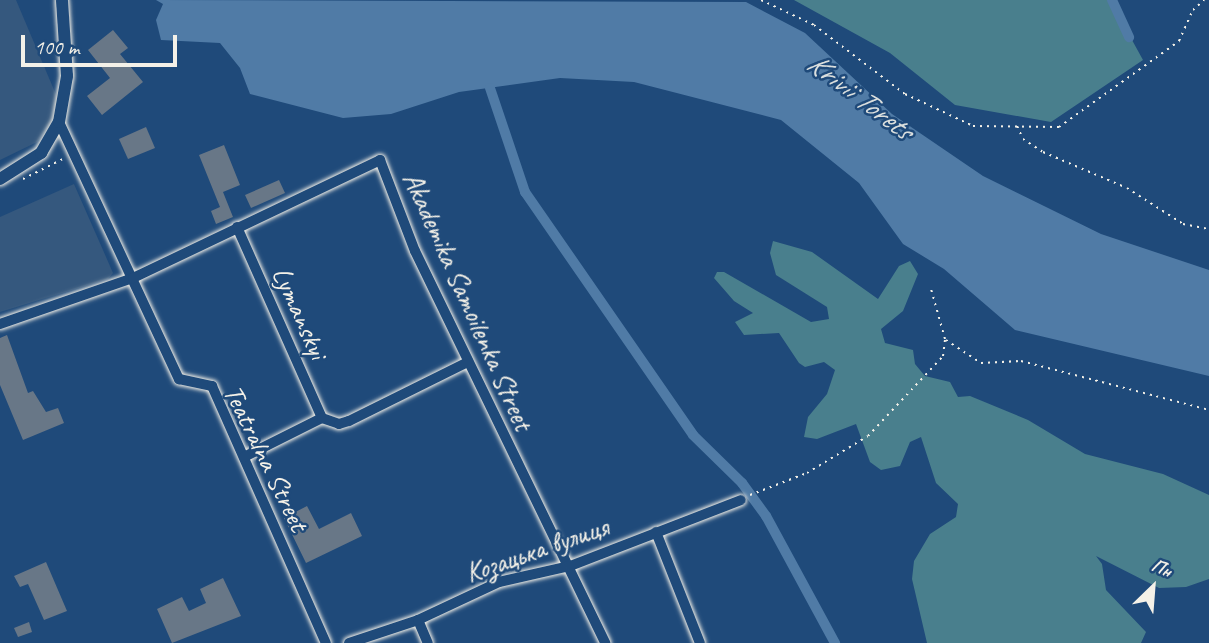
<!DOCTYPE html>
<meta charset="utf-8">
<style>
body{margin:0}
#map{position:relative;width:1209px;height:643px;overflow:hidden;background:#1f4a7a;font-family:Caveat,sans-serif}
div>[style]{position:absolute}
.built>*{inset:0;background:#35587e}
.green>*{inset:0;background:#497f8d}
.water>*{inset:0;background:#507ba6}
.canal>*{height:10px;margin:-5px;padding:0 5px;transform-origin:5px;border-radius:5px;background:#507ba6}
.building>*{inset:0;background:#687787}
.path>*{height:2px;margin-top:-1px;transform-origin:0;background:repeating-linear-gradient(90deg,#f4f1e8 0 2px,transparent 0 7px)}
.roads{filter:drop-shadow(0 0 2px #f4f1e8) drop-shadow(0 0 2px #f4f1e8)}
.minor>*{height:10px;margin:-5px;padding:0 5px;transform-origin:5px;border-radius:5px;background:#1f4a7a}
.tertiary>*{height:12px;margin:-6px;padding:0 6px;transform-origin:6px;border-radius:6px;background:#1f4a7a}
span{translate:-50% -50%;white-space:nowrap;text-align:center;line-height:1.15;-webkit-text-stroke:5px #1f4a7a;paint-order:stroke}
.street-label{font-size:28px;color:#f4f1e8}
.water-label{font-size:30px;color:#dbdfde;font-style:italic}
.north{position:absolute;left:1118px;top:552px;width:70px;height:70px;-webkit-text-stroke:5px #1f4a7a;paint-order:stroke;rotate:25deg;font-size:19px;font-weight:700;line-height:28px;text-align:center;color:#f4f1e8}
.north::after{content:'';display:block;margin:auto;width:24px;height:32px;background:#f4f1e8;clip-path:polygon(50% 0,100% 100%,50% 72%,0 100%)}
.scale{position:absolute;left:21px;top:35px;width:156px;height:32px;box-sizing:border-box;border:4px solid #f4f1e8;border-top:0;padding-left:9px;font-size:21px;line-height:24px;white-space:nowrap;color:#f4f1e8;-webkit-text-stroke:5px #1f4a7a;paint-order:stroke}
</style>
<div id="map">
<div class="built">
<i style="clip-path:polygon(0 0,16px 0,57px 97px,52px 122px,37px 142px,0 160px)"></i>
<i style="clip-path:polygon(74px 184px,113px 273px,108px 279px,0 312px,0 217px)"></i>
</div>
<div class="green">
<i style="clip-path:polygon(794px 0,1110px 0,1143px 60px,1051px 122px,955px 105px,890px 53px)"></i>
<i style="clip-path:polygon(773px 241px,812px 252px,878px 299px,899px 266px,910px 261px,918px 274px,903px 311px,881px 329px,885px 343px,913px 350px,915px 364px,925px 376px,950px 382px,958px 397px,970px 396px,1028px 420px,1085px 454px,1163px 474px,1209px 495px,1209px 579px,1186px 587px,1159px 588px,1096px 556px,1102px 564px,1106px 590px,1146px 632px,1141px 643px,927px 643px,912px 579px,914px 561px,930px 534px,956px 517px,958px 504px,936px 483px,921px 437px,910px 442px,900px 466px,881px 470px,870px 462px,856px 424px,817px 439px,804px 437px,808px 417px,827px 394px,835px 370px,824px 362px,805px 367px,799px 363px,779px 333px,744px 335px,735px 322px,753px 313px,734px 301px,714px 278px,717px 272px,724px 272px,811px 322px,829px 319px,827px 307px,776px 275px,770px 253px)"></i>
</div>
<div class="water">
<i style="clip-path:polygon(156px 0,746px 2px,805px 33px,892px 114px,983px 176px,1101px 234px,1209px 270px,1209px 376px,1015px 330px,944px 269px,903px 244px,859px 183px,781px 120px,634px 82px,560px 78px,459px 92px,391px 114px,343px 118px,250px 94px,240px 68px,220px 43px,161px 40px,156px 20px,163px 4px)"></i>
</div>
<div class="canal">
<i style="left:1112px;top:0;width:41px;rotate:65.3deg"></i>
<i style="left:490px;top:88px;width:110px;rotate:71.4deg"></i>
<i style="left:525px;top:192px;width:295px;rotate:55.3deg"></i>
<i style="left:693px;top:435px;width:69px;rotate:44.4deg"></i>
<i style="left:742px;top:483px;width:41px;rotate:54deg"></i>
<i style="left:766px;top:516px;width:145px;rotate:61.5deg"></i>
</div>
<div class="building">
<i style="clip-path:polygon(113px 30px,128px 48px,120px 54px,143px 82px,102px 115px,87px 96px,110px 78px,88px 50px)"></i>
<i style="clip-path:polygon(146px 127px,155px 148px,128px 159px,119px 139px)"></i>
<i style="clip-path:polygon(224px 145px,240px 185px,223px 192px,233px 217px,216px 224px,211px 211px,220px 207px,199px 155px)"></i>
<i style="clip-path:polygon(279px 180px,285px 193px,251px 208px,245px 195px)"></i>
<i style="clip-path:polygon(7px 335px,28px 393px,33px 391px,46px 412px,58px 408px,64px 423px,23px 440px,0 385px,0 338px)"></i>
<i style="clip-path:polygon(307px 506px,319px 529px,351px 513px,362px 536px,306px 563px,284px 518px)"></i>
<i style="clip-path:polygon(46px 562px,67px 611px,44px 620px,28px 584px,20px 587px,14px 576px)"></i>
<i style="clip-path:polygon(223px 578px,241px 616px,172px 643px,157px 609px,182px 597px,189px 611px,206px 603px,200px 589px)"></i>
<i style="clip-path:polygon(29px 622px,32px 632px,18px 637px,14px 628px)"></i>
</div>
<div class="path">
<i style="left:761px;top:0;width:59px;rotate:25.3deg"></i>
<i style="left:814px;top:25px;width:114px;rotate:37.2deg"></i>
<i style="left:905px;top:94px;width:75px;rotate:25.2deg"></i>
<i style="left:973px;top:126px;width:86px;rotate:0.7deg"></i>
<i style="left:1059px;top:127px;width:148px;rotate:-35.6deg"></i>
<i style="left:1179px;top:41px;width:34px;rotate:-66deg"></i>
<i style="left:1193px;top:10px;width:15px;rotate:-42deg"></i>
<i style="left:1017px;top:126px;width:14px;rotate:65deg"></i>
<i style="left:1023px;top:139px;width:24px;rotate:33deg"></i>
<i style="left:1043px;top:152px;width:91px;rotate:23.2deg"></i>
<i style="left:1127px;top:188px;width:67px;rotate:32.7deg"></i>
<i style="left:1183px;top:224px;width:26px;rotate:11deg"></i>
<i style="left:23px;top:179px;width:47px;rotate:-26.6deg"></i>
<i style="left:946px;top:340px;width:42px;rotate:33.3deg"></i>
<i style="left:981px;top:363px;width:40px;rotate:-2.9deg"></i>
<i style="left:1021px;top:361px;width:194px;rotate:14.6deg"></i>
<i style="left:750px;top:495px;width:61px;rotate:-21.1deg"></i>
<i style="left:807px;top:473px;width:71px;rotate:-31.2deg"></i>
<i style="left:868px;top:436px;width:110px;rotate:-46.8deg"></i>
<i style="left:943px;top:356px;width:17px;rotate:-83deg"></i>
<i style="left:945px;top:339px;width:52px;rotate:-105.6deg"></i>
</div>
<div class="roads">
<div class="minor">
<i style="left:59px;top:122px;width:284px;rotate:65deg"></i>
<i style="left:179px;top:379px;width:34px;rotate:12deg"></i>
<i style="left:212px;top:386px;width:281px;rotate:66.1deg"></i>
<i style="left:237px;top:227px;width:209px;rotate:66deg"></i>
<i style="left:0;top:324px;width:141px;rotate:-19.1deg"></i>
<i style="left:133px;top:278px;width:274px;rotate:-25.5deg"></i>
<i style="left:380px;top:160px;width:97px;rotate:69deg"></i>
<i style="left:415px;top:251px;width:436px;rotate:64.1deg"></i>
<i style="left:244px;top:457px;width:87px;rotate:-26.6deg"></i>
<i style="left:322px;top:418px;width:18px;rotate:19deg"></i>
<i style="left:339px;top:424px;width:10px;rotate:-17deg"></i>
<i style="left:349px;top:421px;width:133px;rotate:-26.4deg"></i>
<i style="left:656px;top:532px;width:119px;rotate:68.4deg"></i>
<i style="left:418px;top:620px;width:25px;rotate:67deg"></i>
<i style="left:349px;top:643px;width:73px;rotate:-18.4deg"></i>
<i style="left:418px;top:620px;width:89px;rotate:-25.1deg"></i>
<i style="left:499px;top:582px;width:73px;rotate:-12.7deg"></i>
<i style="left:570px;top:566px;width:183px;rotate:-21.1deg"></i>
</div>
<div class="tertiary">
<i style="left:0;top:179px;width:49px;rotate:-32.4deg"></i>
<i style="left:41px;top:153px;width:36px;rotate:-60deg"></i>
<i style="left:59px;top:122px;width:47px;rotate:-80.1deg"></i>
<i style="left:67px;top:76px;width:76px;rotate:-93.8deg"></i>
</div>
</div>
<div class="street-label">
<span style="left:468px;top:301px;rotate:66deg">Akademika Samoilenka Street</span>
<span style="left:300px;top:313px;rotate:66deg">Lymanskyi</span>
<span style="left:266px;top:458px;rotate:64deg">Teatralna Street</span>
<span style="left:537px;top:550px;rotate:-19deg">Козацька вулиця</span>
</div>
<div class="water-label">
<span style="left:860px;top:96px;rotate:37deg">Krivii Torets</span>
</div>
<div class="north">Пн</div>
<div class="scale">100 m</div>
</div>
